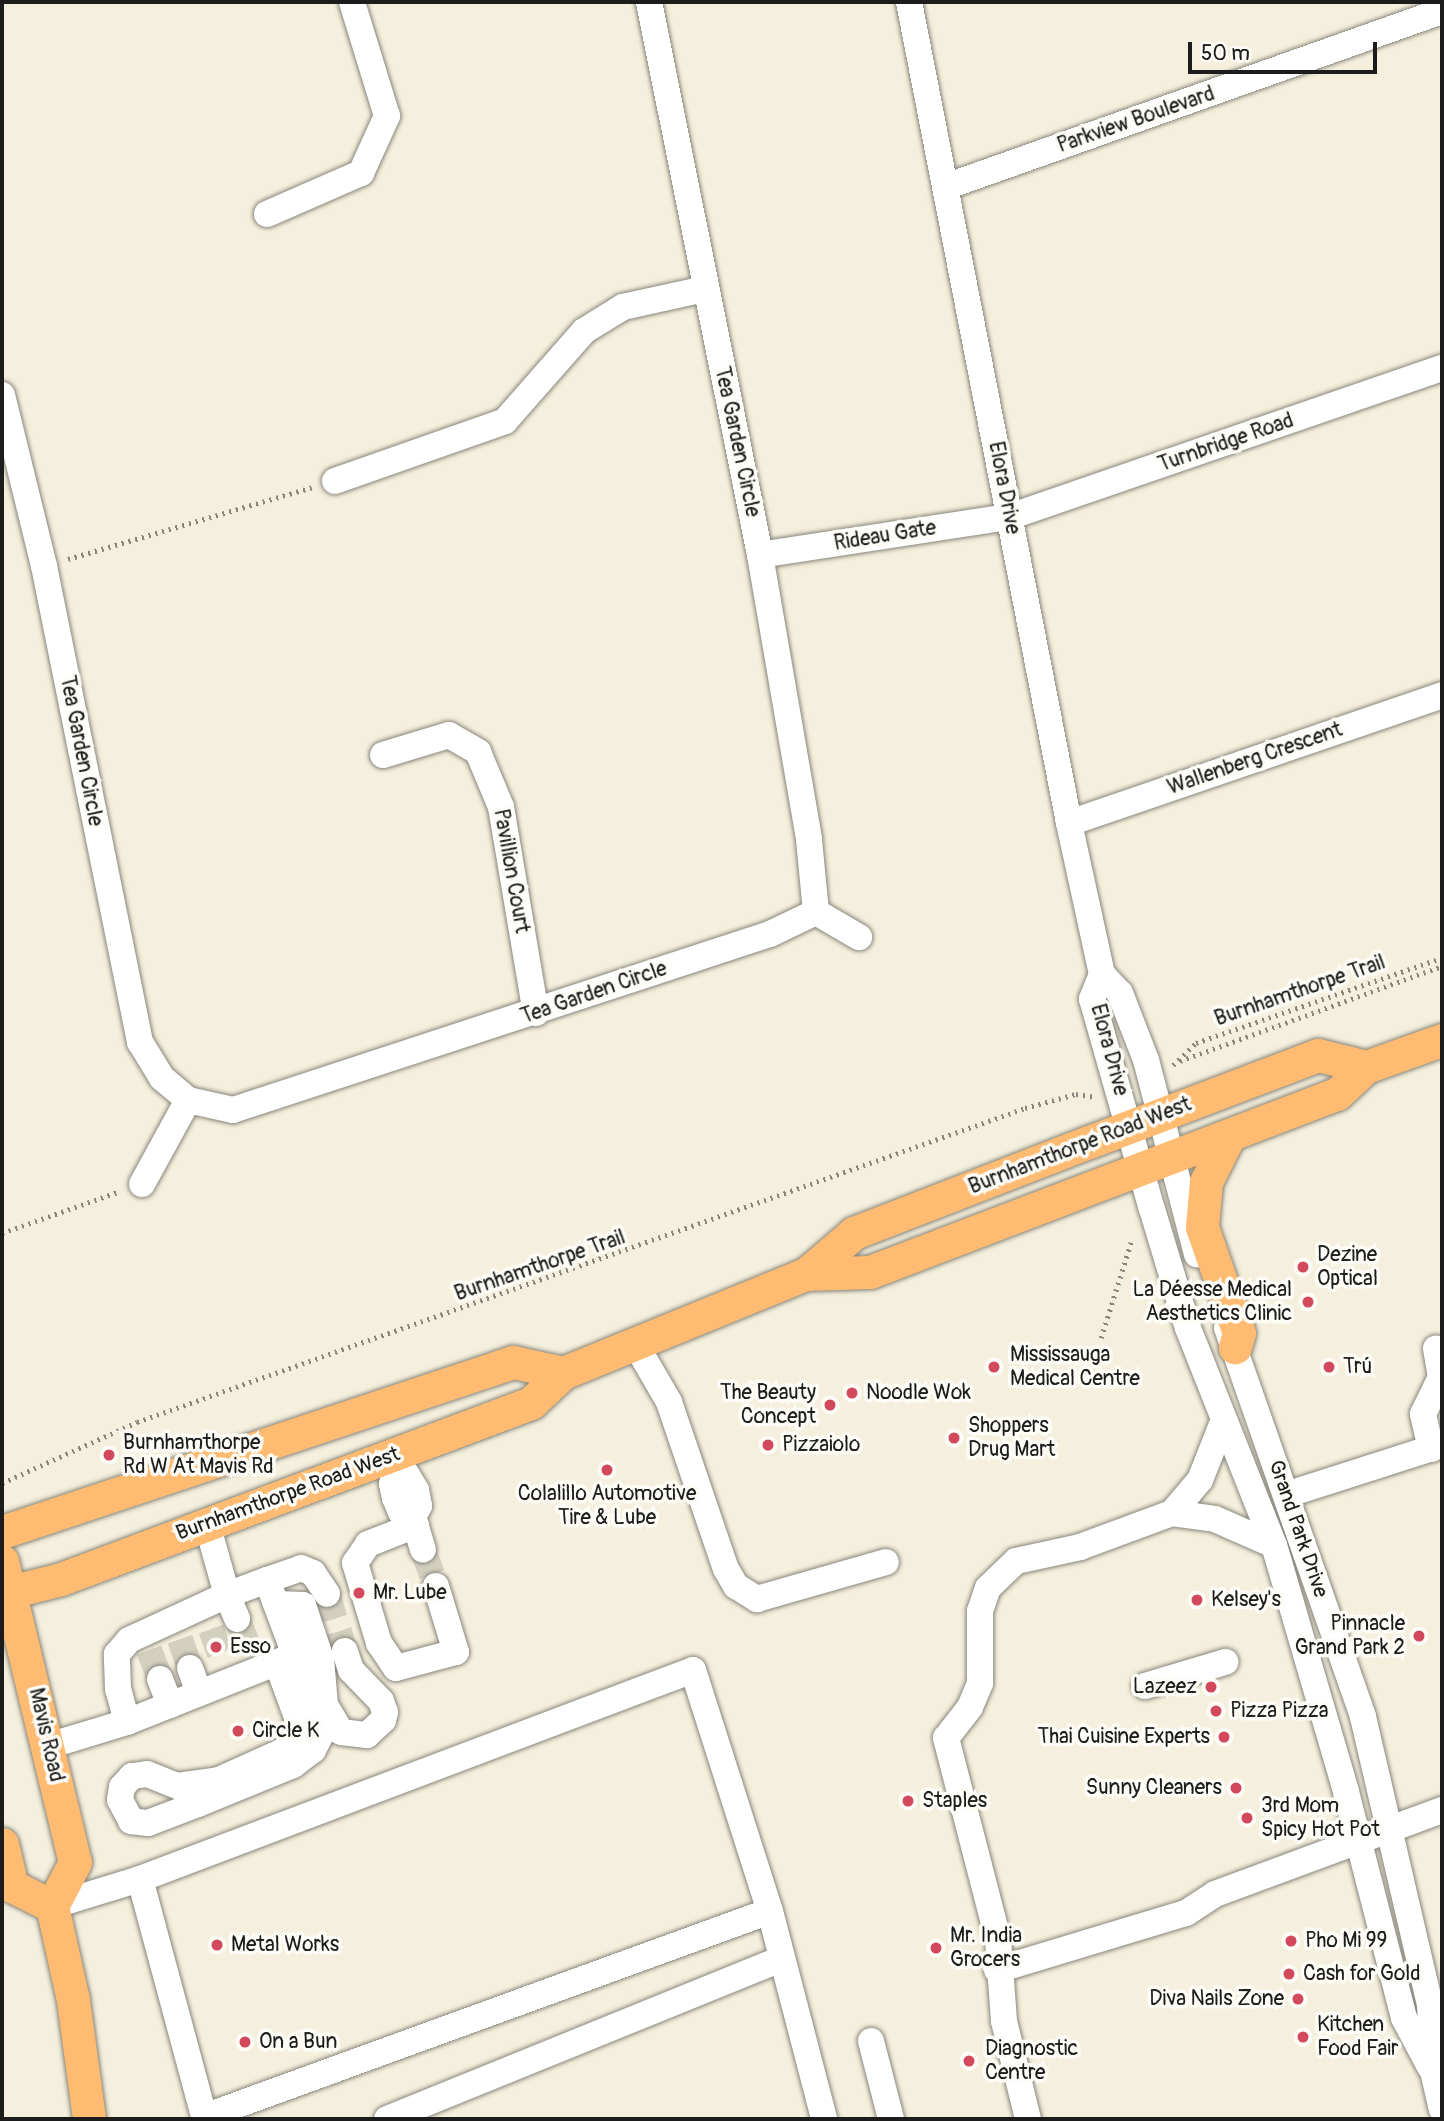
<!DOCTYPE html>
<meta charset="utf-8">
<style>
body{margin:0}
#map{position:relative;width:1444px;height:2121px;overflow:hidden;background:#f5f0dd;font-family:Pangolin,sans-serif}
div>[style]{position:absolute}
.minor-tunnel>*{height:26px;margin-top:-13px;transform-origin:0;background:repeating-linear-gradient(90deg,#d4d0c0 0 26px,transparent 0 39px)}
.path>*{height:4.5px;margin-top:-2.25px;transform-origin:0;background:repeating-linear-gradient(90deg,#88867c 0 2px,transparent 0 7px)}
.roads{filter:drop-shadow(0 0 2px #88867c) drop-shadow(0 0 2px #88867c)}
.minor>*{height:26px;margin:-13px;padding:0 13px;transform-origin:13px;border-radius:13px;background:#fff}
.major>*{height:33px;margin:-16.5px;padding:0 16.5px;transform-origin:16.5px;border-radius:16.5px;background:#ffbb71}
.dots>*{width:19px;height:19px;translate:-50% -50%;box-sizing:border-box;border:4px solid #fdfcf7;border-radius:50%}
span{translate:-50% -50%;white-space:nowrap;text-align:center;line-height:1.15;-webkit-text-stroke:7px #fdfcf7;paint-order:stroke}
.street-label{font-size:21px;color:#1c1c1c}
.poi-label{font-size:21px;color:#1c1c1c}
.left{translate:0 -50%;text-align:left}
.right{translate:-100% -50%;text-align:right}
.frame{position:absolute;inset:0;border:4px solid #1c1c1c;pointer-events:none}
.scale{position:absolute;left:1188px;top:42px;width:189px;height:32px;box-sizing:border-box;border:4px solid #1c1c1c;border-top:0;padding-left:9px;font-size:21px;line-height:24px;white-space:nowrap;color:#1c1c1c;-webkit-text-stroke:5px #fdfcf7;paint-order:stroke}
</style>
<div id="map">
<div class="minor-tunnel">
<i style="left:423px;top:1550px;width:38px;rotate:70deg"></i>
<i style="left:327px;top:1594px;width:60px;rotate:72.5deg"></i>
<i style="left:237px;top:1619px;width:30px;rotate:67deg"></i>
<i style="left:211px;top:1629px;width:30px;rotate:70deg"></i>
<i style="left:180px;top:1639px;width:31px;rotate:71deg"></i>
<i style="left:149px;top:1650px;width:31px;rotate:69deg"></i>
</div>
<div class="path">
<i style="left:68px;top:559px;width:254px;rotate:-16.4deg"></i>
<i style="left:1180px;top:1061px;width:279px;rotate:-19.9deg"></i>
<i style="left:1173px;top:1065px;width:32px;rotate:-44deg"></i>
<i style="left:1196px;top:1043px;width:260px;rotate:-19.1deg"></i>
<i style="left:2px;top:1233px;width:123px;rotate:-19.5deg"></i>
<i style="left:1101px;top:1338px;width:104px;rotate:-72.6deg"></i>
<i style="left:2px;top:1483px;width:148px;rotate:-24.3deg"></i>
<i style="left:137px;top:1422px;width:942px;rotate:-19.47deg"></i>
<i style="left:1025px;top:1108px;width:53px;rotate:-15.4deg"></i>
<i style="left:1076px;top:1094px;width:18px;rotate:9deg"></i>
</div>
<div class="roads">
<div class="minor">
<i style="left:649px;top:2px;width:564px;rotate:78.65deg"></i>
<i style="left:760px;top:555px;width:289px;rotate:80.2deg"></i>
<i style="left:809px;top:840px;width:72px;rotate:84.4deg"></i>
<i style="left:909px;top:2px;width:836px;rotate:78.97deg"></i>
<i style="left:1069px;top:823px;width:155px;rotate:77.7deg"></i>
<i style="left:1102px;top:974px;width:26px;rotate:47deg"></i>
<i style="left:1120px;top:993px;width:72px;rotate:68.8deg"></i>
<i style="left:1146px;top:1060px;width:201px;rotate:75.3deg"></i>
<i style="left:948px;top:186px;width:524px;rotate:-19.51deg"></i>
<i style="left:267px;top:214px;width:103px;rotate:-23.6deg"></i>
<i style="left:361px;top:173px;width:63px;rotate:-65.5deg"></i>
<i style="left:387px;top:116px;width:119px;rotate:-107.1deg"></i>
<i style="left:2px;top:395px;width:176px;rotate:76.2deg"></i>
<i style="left:44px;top:566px;width:486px;rotate:78.6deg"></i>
<i style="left:140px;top:1042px;width:42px;rotate:58.6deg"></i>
<i style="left:162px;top:1078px;width:34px;rotate:40deg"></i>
<i style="left:188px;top:1100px;width:46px;rotate:12.5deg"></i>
<i style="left:233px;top:1110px;width:565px;rotate:-18.15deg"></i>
<i style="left:770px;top:934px;width:51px;rotate:-25.6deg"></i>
<i style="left:335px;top:481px;width:180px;rotate:-19.4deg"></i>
<i style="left:505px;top:421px;width:120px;rotate:-48.7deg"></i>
<i style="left:584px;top:331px;width:46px;rotate:-31.6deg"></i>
<i style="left:623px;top:307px;width:84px;rotate:-12.4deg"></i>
<i style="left:760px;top:555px;width:252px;rotate:-8.7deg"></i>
<i style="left:1009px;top:517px;width:458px;rotate:-19deg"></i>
<i style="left:383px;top:755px;width:69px;rotate:-16.9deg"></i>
<i style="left:449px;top:735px;width:34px;rotate:30deg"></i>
<i style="left:478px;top:752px;width:60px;rotate:67.3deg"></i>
<i style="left:501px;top:807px;width:209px;rotate:80.4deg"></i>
<i style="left:1069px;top:823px;width:394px;rotate:-18.9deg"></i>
<i style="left:816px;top:912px;width:50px;rotate:30.2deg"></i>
<i style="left:1102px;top:974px;width:27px;rotate:112deg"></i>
<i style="left:1092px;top:999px;width:218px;rotate:74.1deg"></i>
<i style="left:1152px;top:1209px;width:124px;rotate:73.2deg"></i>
<i style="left:1188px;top:1328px;width:233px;rotate:68.4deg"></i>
<i style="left:1274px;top:1545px;width:257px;rotate:73.7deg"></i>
<i style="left:1346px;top:1792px;width:233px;rotate:75.6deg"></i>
<i style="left:1404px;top:2018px;width:55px;rotate:62deg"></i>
<i style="left:142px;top:1184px;width:96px;rotate:-61.3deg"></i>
<i style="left:1227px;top:1328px;width:412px;rotate:70.7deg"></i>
<i style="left:1363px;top:1717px;width:295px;rotate:76.9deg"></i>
<i style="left:1430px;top:2004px;width:67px;rotate:87.4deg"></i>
<i style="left:1433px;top:2071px;width:39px;rotate:77deg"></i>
<i style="left:636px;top:1345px;width:66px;rotate:59.9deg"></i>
<i style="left:669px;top:1402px;width:176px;rotate:71.2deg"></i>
<i style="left:726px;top:1569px;width:20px;rotate:60deg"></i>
<i style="left:736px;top:1586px;width:25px;rotate:32deg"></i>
<i style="left:757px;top:1599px;width:134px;rotate:-16deg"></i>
<i style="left:1431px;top:1449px;width:36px;rotate:-103deg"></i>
<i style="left:1423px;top:1414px;width:41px;rotate:-64.1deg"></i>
<i style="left:1441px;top:1377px;width:29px;rotate:-100deg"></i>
<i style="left:395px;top:1455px;width:41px;rotate:59deg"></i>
<i style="left:416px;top:1490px;width:16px;rotate:79deg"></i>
<i style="left:419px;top:1506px;width:13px;rotate:119deg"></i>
<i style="left:413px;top:1517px;width:34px;rotate:73deg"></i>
<i style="left:399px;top:1468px;width:17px;rotate:114deg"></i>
<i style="left:392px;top:1484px;width:14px;rotate:78deg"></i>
<i style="left:395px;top:1498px;width:15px;rotate:67deg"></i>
<i style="left:401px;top:1512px;width:13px;rotate:23deg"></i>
<i style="left:1286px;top:1495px;width:164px;rotate:-17.8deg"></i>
<i style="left:1172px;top:1513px;width:43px;rotate:-49.7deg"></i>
<i style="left:1200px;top:1480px;width:62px;rotate:-68.4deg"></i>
<i style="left:416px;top:1525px;width:52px;rotate:158.4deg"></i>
<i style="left:368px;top:1544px;width:23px;rotate:124deg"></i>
<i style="left:355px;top:1563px;width:84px;rotate:73.3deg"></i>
<i style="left:379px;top:1643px;width:30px;rotate:56deg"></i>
<i style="left:396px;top:1668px;width:62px;rotate:-14.9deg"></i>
<i style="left:456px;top:1652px;width:69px;rotate:-106.9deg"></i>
<i style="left:267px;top:1580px;width:36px;rotate:-19deg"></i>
<i style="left:301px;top:1568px;width:13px;rotate:23deg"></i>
<i style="left:313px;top:1573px;width:25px;rotate:56deg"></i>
<i style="left:276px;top:1604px;width:27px;rotate:2deg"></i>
<i style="left:303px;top:1605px;width:57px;rotate:71.6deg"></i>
<i style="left:321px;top:1659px;width:46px;rotate:85deg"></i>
<i style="left:325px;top:1705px;width:31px;rotate:59deg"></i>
<i style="left:341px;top:1732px;width:26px;rotate:7deg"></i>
<i style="left:367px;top:1735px;width:22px;rotate:-43deg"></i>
<i style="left:383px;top:1720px;width:8px;rotate:-76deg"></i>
<i style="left:385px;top:1712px;width:12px;rotate:-110deg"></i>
<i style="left:381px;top:1701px;width:43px;rotate:-134.1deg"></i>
<i style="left:351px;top:1670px;width:20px;rotate:-108deg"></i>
<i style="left:277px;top:1663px;width:58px;rotate:69.7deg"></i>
<i style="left:297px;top:1717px;width:21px;rotate:90deg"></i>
<i style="left:297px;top:1738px;width:19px;rotate:137deg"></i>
<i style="left:283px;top:1751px;width:70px;rotate:155.6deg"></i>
<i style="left:219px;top:1780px;width:42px;rotate:171.9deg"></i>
<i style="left:177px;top:1786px;width:32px;rotate:-158deg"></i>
<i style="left:147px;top:1774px;width:15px;rotate:172deg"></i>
<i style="left:132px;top:1776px;width:15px;rotate:132deg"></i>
<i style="left:122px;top:1787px;width:13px;rotate:99deg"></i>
<i style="left:120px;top:1800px;width:24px;rotate:62deg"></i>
<i style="left:131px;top:1821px;width:17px;rotate:7deg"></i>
<i style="left:148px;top:1823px;width:53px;rotate:-20.8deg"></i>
<i style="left:198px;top:1804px;width:103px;rotate:-22.3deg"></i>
<i style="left:293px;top:1765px;width:25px;rotate:-37deg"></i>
<i style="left:313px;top:1750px;width:16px;rotate:-63deg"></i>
<i style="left:320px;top:1736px;width:85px;rotate:-107.2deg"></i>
<i style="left:190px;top:1668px;width:27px;rotate:70deg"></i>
<i style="left:160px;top:1679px;width:28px;rotate:69deg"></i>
<i style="left:1145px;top:1686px;width:84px;rotate:-16.7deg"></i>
<i style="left:127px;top:1722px;width:181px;rotate:-21.7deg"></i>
<i style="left:295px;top:1655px;width:80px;rotate:-110.5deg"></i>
<i style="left:267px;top:1580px;width:43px;rotate:159.4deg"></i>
<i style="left:227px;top:1595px;width:26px;rotate:67deg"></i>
<i style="left:48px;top:1746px;width:83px;rotate:-16.9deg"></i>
<i style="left:127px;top:1722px;width:34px;rotate:-105deg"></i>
<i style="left:118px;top:1689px;width:35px;rotate:-92deg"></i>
<i style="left:117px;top:1654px;width:18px;rotate:-49deg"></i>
<i style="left:129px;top:1640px;width:108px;rotate:-24.7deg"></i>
<i style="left:227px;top:1595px;width:74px;rotate:-105.7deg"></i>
<i style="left:140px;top:1879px;width:246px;rotate:74.9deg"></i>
<i style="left:204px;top:2117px;width:602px;rotate:-20deg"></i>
<i style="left:52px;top:1906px;width:92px;rotate:-17.1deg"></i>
<i style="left:140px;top:1879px;width:591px;rotate:-20.7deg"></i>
<i style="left:693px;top:1670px;width:253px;rotate:72.3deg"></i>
<i style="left:770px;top:1911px;width:215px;rotate:75.4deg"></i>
<i style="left:997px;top:1970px;width:197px;rotate:-16.8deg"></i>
<i style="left:1186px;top:1913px;width:35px;rotate:-33deg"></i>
<i style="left:1215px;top:1894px;width:242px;rotate:-20.3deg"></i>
<i style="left:871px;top:2041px;width:81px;rotate:75.6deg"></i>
<i style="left:387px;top:2119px;width:426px;rotate:-22.1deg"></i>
<i style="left:1028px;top:2119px;width:101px;rotate:-103.8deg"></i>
<i style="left:1004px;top:2021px;width:82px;rotate:-94.2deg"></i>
<i style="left:998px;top:1939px;width:208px;rotate:-104.5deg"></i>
<i style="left:946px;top:1738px;width:39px;rotate:-52deg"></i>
<i style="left:970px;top:1707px;width:26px;rotate:-67deg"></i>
<i style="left:980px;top:1683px;width:72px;rotate:-90deg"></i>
<i style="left:980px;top:1611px;width:24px;rotate:-71deg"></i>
<i style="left:988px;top:1588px;width:39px;rotate:-44deg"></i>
<i style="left:1016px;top:1561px;width:66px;rotate:-12.3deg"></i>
<i style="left:1080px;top:1547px;width:98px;rotate:-20.3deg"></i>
<i style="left:1172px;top:1513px;width:43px;rotate:7.9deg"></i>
<i style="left:1215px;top:1519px;width:64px;rotate:23.8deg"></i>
</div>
<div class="major">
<i style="left:1229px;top:1136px;width:51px;rotate:116.6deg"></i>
<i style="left:1206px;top:1182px;width:45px;rotate:95.1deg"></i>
<i style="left:1202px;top:1227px;width:112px;rotate:70.8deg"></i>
<i style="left:1239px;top:1333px;width:15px;rotate:106deg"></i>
<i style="left:806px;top:1274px;width:64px;rotate:-1.8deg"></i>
<i style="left:870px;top:1272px;width:500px;rotate:-20.9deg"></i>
<i style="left:1337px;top:1094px;width:40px;rotate:-43deg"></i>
<i style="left:1366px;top:1067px;width:81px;rotate:-19.6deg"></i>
<i style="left:2px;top:1532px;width:539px;rotate:-18.4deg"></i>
<i style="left:513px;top:1362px;width:51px;rotate:12.4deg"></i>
<i style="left:2px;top:1561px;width:310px;rotate:76.4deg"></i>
<i style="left:75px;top:1862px;width:50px;rotate:117.6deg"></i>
<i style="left:52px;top:1906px;width:96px;rotate:77.4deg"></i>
<i style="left:73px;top:2000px;width:120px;rotate:82.3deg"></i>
<i style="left:2px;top:1594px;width:61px;rotate:-14.3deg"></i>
<i style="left:61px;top:1579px;width:502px;rotate:-20.53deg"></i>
<i style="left:531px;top:1403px;width:44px;rotate:-43.2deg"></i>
<i style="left:563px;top:1373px;width:262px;rotate:-22.2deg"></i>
<i style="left:806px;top:1274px;width:63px;rotate:-40.5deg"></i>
<i style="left:854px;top:1233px;width:252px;rotate:-21.2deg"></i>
<i style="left:1089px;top:1142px;width:245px;rotate:-20.8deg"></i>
<i style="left:1318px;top:1055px;width:49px;rotate:14deg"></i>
<i style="left:2px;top:1844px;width:43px;rotate:76.6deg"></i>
<i style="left:12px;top:1886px;width:45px;rotate:26.6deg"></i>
</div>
</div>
<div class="dots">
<i style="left:1303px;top:1267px;background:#d1495b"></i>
<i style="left:1308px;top:1302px;background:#d1495b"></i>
<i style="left:994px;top:1367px;background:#d1495b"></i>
<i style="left:1329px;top:1367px;background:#d1495b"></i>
<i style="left:852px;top:1393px;background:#d1495b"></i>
<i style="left:830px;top:1405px;background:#d1495b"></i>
<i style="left:954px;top:1438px;background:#d1495b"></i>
<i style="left:768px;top:1445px;background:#d1495b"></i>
<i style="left:109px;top:1455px;background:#d1495b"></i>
<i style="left:607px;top:1470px;background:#d1495b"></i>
<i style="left:359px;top:1593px;background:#d1495b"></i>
<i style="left:1197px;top:1600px;background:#d1495b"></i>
<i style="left:1419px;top:1636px;background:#d1495b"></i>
<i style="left:216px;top:1647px;background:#d1495b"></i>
<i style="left:1211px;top:1687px;background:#d1495b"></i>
<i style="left:1216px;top:1711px;background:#d1495b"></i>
<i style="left:238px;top:1731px;background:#d1495b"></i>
<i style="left:1224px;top:1737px;background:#d1495b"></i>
<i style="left:1236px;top:1788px;background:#d1495b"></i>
<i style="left:908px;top:1801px;background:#d1495b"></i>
<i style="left:1247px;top:1818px;background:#d1495b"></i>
<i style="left:1291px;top:1941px;background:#d1495b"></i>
<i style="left:217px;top:1945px;background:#d1495b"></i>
<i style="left:936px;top:1948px;background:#d1495b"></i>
<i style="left:1289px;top:1974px;background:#d1495b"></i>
<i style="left:1298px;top:1999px;background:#d1495b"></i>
<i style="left:1303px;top:2037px;background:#d1495b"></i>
<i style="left:245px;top:2042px;background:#d1495b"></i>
<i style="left:969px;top:2061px;background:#d1495b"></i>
</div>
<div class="street-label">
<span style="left:1136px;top:120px;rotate:-19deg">Parkview Boulevard</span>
<span style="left:737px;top:442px;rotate:78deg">Tea Garden Circle</span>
<span style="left:1226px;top:443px;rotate:-19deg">Turnbridge Road</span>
<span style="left:1004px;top:488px;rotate:79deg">Elora Drive</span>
<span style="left:885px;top:536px;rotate:-9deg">Rideau Gate</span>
<span style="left:81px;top:751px;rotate:79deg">Tea Garden Circle</span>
<span style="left:1255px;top:759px;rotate:-19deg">Wallenberg Crescent</span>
<span style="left:511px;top:871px;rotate:80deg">Pavillion Court</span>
<span style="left:1300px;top:991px;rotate:-19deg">Burnhamthorpe Trail</span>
<span style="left:594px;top:993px;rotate:-19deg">Tea Garden Circle</span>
<span style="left:1109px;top:1050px;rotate:75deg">Elora Drive</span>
<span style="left:1080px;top:1146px;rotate:-21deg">Burnhamthorpe Road West</span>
<span style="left:540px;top:1266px;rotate:-19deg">Burnhamthorpe Trail</span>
<span style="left:288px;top:1494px;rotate:-20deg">Burnhamthorpe Road West</span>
<span style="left:1298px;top:1529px;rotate:71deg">Grand Park Drive</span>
<span style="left:46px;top:1735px;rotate:77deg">Mavis Road</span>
</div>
<div class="poi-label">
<span class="left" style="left:1317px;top:1267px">Dezine<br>Optical</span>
<span class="right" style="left:1292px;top:1302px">La Déesse Medical<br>Aesthetics Clinic</span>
<span class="left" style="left:1010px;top:1367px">Mississauga<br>Medical Centre</span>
<span class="left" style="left:1343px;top:1367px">Trú</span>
<span class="right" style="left:816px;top:1405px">The Beauty<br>Concept</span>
<span class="left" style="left:866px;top:1393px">Noodle Wok</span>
<span class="left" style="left:968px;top:1438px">Shoppers<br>Drug Mart</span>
<span class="left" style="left:123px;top:1455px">Burnhamthorpe<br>Rd W At Mavis Rd</span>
<span class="left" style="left:782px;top:1445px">Pizzaiolo</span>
<span style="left:607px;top:1506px">Colalillo Automotive<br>Tire &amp; Lube</span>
<span class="left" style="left:373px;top:1593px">Mr. Lube</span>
<span class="left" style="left:1211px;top:1600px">Kelsey's</span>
<span class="right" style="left:1405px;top:1636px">Pinnacle<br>Grand Park 2</span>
<span class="left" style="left:230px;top:1647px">Esso</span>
<span class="right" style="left:1197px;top:1687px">Lazeez</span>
<span class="left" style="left:1230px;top:1711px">Pizza Pizza</span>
<span class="left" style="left:252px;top:1731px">Circle K</span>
<span class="right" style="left:1210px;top:1737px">Thai Cuisine Experts</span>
<span class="right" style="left:1222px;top:1788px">Sunny Cleaners</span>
<span class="left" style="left:922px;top:1801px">Staples</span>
<span class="left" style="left:1261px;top:1818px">3rd Mom<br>Spicy Hot Pot</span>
<span class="left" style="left:950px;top:1948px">Mr. India<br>Grocers</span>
<span class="left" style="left:1305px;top:1941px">Pho Mi 99</span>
<span class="left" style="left:231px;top:1945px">Metal Works</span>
<span class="left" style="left:1303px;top:1974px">Cash for Gold</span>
<span class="right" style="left:1284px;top:1999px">Diva Nails Zone</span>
<span class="left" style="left:1317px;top:2037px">Kitchen<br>Food Fair</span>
<span class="left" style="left:259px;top:2042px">On a Bun</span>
<span class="left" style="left:985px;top:2061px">Diagnostic<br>Centre</span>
</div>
<div class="frame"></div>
<div class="scale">50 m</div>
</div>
